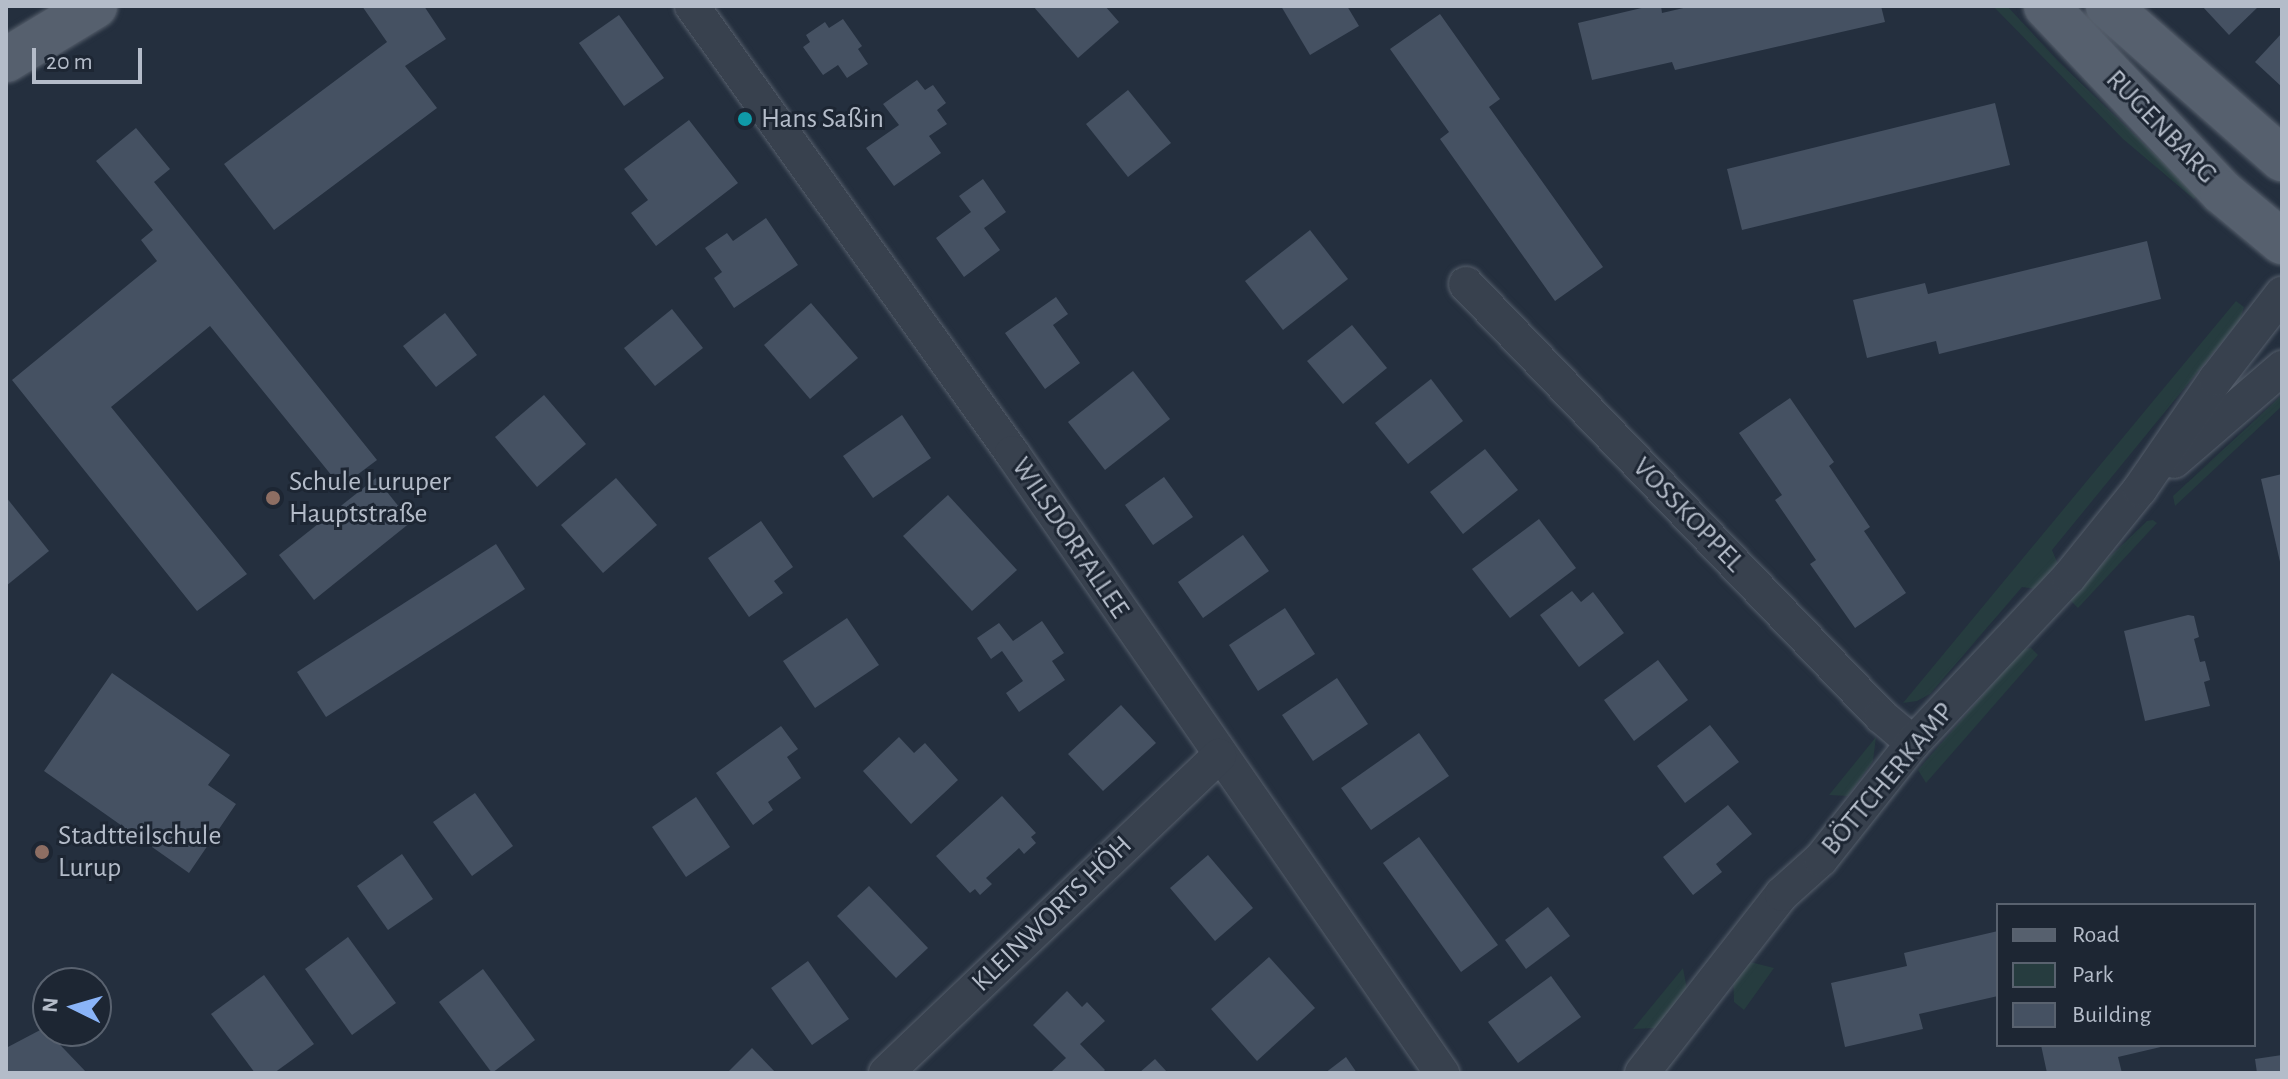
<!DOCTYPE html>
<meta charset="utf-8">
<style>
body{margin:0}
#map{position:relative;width:2288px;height:1079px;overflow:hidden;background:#242f3e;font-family:"Alegreya Sans",sans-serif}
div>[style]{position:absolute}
.green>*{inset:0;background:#263c3f}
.building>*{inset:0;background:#455162}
.roads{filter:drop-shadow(0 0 2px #565f6c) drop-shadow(0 0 2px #565f6c)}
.street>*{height:34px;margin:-17px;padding:0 17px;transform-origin:17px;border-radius:17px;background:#38414e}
.primary>*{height:44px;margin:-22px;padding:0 22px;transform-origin:22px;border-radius:22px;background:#56606e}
.dots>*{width:22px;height:22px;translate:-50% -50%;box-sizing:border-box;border:4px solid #1d2633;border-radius:50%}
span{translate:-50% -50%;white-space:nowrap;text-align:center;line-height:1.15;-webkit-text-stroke:6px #1d2633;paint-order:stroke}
.poi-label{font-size:28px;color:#b4bcc9}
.left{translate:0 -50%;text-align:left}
.street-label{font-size:28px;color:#b4bcc9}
.frame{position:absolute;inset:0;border:8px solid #b4bcc9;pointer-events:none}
.legend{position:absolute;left:1996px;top:903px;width:260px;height:144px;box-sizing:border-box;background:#1d2633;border:2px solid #59626f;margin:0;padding:10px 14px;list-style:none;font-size:24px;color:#b4bcc9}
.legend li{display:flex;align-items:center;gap:16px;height:40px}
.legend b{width:40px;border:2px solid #59626f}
.north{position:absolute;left:32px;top:967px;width:80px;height:80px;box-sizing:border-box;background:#1d2633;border:2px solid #59626f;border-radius:50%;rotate:275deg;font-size:22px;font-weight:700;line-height:32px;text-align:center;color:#b4bcc9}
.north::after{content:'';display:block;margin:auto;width:28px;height:36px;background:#8ab4f8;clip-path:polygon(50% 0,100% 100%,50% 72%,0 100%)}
.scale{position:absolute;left:32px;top:48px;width:110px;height:36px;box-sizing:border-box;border:4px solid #b4bcc9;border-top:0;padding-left:10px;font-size:24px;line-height:28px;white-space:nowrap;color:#b4bcc9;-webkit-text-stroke:6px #1d2633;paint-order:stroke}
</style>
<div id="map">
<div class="green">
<i style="clip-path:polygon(1993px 6px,2007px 6px,2059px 62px,2197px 195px,2194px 199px,2123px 139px)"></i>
<i style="clip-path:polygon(2236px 301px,2244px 307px,2240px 320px,2052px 550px,2060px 569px,2043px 590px,2022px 587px,1930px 694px,1917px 701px,1903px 703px)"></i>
<i style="clip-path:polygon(2282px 395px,2282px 406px,2175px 506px,2173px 496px)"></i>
<i style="clip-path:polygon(2153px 520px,2157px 523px,2078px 608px,2070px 600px,2069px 596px,2147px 521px)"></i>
<i style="clip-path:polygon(2031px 648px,2038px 655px,1926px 783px,1918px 770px,2023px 649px)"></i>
<i style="clip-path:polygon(1876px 737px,1873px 761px,1848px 796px,1829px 795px)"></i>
<i style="clip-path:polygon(1742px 960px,1774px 968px,1744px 1010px,1734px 1002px,1733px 972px)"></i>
<i style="clip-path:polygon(1683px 968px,1687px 989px,1656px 1028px,1633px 1029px)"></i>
</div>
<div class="building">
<i style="clip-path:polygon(362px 6px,424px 6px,446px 39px,405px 66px,437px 108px,274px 230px,224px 164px,387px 42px)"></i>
<i style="clip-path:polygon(1033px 6px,1105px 6px,1119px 22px,1078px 58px)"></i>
<i style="clip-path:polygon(1281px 6px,1347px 6px,1359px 26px,1310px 55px)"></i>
<i style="clip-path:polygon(1650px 6px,1661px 6px,1662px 13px,1692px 6px,1881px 6px,1885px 22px,1675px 70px,1672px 62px,1592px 80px,1578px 23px)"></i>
<i style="clip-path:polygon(2202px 6px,2259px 6px,2229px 35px)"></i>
<i style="clip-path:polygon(1440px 14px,1500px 99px,1489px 107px,1603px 267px,1555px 301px,1440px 139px,1449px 132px,1390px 49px)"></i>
<i style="clip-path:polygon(619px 15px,664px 78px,624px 106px,579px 43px)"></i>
<i style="clip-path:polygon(843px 19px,862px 46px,858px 49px,868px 64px,847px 78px,838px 65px,823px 75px,803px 47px,810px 42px,806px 35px,825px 22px,829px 28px)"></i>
<i style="clip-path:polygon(2282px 33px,2282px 87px,2255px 62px)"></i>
<i style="clip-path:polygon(917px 80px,925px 90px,933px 85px,946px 103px,937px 110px,947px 124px,929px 136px,941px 153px,894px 186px,866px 148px,899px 125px,883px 104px)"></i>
<i style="clip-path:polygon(1128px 90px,1171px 143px,1128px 177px,1086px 124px)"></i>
<i style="clip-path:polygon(1995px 103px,2010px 165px,1742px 230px,1727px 169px)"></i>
<i style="clip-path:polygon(689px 120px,738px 183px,656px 246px,631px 213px,648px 200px,624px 169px)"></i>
<i style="clip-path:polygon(136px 128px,170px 169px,154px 182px,377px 460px,341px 487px,210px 326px,111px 407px,247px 574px,197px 611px,12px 380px,157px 261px,141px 240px,153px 230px,96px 161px)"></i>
<i style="clip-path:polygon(983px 179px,1006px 212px,984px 228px,1000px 250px,964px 277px,936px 238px,971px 212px,959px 196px)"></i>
<i style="clip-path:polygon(766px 218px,798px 265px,734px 308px,714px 278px,722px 272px,705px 248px,727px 233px,733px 241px)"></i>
<i style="clip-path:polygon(1310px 230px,1348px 279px,1283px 330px,1245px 281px)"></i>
<i style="clip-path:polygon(2147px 241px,2161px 299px,1939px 354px,1936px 341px,1867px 358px,1853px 300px,1925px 283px,1928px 294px)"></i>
<i style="clip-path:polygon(1056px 297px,1068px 314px,1053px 325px,1080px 363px,1045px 389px,1005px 333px)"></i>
<i style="clip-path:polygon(811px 303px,858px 358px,810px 399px,764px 345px)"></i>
<i style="clip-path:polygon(672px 309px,703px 348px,655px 386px,624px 348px)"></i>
<i style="clip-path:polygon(445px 313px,477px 355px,436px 387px,403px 346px)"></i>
<i style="clip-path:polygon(1352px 325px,1387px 368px,1343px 404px,1307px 361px)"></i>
<i style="clip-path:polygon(1133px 371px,1170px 419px,1105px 470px,1068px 422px)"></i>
<i style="clip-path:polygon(1431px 379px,1463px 421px,1408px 464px,1375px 423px)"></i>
<i style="clip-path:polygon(544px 395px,586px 444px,537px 487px,495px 437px)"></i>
<i style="clip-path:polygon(1790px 398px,1834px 462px,1829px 466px,1870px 527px,1864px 531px,1906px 593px,1855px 628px,1810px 564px,1816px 560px,1775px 500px,1782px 495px,1739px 433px)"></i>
<i style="clip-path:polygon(902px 415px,931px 458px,873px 498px,843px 456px)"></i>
<i style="clip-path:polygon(1485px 449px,1518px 490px,1463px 534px,1430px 492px)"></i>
<i style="clip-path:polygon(2282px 474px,2282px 566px,2281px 566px,2261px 479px)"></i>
<i style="clip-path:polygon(1164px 477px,1193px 517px,1153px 545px,1125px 505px)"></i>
<i style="clip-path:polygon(376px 478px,411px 522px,314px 600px,279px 555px)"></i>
<i style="clip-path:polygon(616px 478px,657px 525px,603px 573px,561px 525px)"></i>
<i style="clip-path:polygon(948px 495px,1017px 570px,972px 611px,903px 536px)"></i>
<i style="clip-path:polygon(6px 497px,49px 551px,6px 586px)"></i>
<i style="clip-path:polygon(1539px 519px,1576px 568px,1510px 618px,1472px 569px)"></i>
<i style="clip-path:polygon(761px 521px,793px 567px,774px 581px,783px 593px,749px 617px,708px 558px)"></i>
<i style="clip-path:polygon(1243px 535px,1269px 571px,1203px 618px,1178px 582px)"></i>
<i style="clip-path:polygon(496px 544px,525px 589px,326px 717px,297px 672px)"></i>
<i style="clip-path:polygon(1572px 591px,1581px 602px,1593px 592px,1624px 633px,1579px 667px,1540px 615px)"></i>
<i style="clip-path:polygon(1285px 608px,1315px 654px,1258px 691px,1229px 645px)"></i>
<i style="clip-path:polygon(2188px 615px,2194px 616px,2199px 637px,2194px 639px,2200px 662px,2205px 661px,2210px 680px,2204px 682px,2210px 706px,2145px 721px,2124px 631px)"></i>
<i style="clip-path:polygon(847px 618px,879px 665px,815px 708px,783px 661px)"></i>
<i style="clip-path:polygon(1042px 621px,1064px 653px,1052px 661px,1065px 680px,1019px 712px,1006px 693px,1023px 681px,1002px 651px,991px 659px,977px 638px,999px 623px,1013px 641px)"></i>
<i style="clip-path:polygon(1658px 660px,1688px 700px,1634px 741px,1604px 700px)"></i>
<i style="clip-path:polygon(112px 673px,230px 755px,208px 785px,236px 804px,189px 873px,44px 771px)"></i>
<i style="clip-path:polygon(1337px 678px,1368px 724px,1313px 761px,1282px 715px)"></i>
<i style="clip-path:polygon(1121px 705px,1156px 743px,1103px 791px,1068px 754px)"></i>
<i style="clip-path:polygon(1710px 725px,1739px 762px,1685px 803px,1657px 766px)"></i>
<i style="clip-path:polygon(781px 726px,798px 749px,787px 757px,801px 778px,768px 802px,773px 810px,753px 825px,716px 773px)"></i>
<i style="clip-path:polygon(1419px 733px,1449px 776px,1371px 830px,1341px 788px)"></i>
<i style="clip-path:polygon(899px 737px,914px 753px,925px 743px,958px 780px,911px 824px,863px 771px)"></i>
<i style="clip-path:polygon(475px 793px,513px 846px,472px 876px,433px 822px)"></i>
<i style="clip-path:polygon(1002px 796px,1036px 833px,1031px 837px,1036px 843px,1024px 854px,1019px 848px,986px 878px,992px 884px,980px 895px,975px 889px,970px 893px,936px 856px)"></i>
<i style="clip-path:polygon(696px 797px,730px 847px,686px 877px,652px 827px)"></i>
<i style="clip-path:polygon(1728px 805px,1752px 834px,1716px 864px,1722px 872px,1693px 895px,1663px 857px)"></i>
<i style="clip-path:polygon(1419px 837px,1498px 945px,1461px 972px,1383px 863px)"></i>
<i style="clip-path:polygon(402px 854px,433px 899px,388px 930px,357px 886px)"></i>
<i style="clip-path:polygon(1208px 855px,1253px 908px,1215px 941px,1170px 888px)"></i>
<i style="clip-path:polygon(869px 886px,928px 948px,896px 978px,837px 916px)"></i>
<i style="clip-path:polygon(1548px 907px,1570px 936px,1526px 969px,1505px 940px)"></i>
<i style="clip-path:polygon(1998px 931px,1998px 996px,1919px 1014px,1923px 1029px,1845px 1047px,1831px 983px,1907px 966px,1904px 953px)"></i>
<i style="clip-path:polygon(348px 937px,396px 1003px,352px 1035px,305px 969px)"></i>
<i style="clip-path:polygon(1269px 957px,1315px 1008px,1257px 1061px,1211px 1009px)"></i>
<i style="clip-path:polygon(808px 961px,849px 1019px,812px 1045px,771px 988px)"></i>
<i style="clip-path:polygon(483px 969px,535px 1040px,492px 1073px,439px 1002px)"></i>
<i style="clip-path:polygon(264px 975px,314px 1044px,274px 1073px,255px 1073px,211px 1014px)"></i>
<i style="clip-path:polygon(1551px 976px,1581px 1017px,1518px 1063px,1488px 1022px)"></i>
<i style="clip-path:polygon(1067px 991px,1082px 1007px,1087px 1002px,1105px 1021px,1080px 1044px,1105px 1070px,1102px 1073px,1052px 1071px,1066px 1058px,1033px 1025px)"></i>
<i style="clip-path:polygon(44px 1028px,87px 1073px,6px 1073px,6px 1048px)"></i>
<i style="clip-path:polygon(2041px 1045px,2165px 1045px,2165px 1046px,2118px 1057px,2122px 1073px,2047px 1073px)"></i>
<i style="clip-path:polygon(752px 1048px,776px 1073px,727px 1073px)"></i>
<i style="clip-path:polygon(2282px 1055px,2282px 1073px,2257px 1073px,2255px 1059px)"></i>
<i style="clip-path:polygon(1346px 1057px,1357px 1073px,1325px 1073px)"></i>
<i style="clip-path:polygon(1155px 1059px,1168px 1073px,1139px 1073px)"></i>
</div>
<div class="roads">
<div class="street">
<i style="left:692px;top:6px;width:550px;rotate:54.4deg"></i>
<i style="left:1012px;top:453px;width:755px;rotate:55.26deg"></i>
<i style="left:1466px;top:284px;width:599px;rotate:46.15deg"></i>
<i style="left:1881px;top:716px;width:42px;rotate:40.2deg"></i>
<i style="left:2174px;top:461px;width:143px;rotate:-40.7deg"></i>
<i style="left:886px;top:1073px;width:460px;rotate:-43.6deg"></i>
<i style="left:1642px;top:1073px;width:227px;rotate:-52deg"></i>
<i style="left:1782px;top:894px;width:52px;rotate:-41.9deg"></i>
<i style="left:1821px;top:859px;width:148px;rotate:-51.6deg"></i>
<i style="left:1913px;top:743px;width:228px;rotate:-46.8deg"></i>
<i style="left:2069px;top:577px;width:113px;rotate:-51.1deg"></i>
<i style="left:2140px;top:489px;width:134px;rotate:-55.4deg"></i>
<i style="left:2216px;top:379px;width:108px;rotate:-52.2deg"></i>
</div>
<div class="primary">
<i style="left:2046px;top:6px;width:256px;rotate:46.6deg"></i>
<i style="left:2222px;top:192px;width:78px;rotate:39.8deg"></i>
<i style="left:2108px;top:6px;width:232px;rotate:41.3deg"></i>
<i style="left:6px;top:60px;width:104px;rotate:-31.2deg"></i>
</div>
</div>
<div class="dots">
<i style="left:745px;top:119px;background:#0f9aa8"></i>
<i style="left:273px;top:498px;background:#8d6e63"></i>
<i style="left:42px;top:852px;background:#8d6e63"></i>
</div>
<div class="poi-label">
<span class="left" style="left:761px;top:119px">Hans Saßin</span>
<span class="left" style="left:289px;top:498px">Schule Luruper<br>Hauptstraße</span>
<span class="left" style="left:58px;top:852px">Stadtteilschule<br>Lurup</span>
</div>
<div class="street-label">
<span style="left:2161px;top:127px;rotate:46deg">RUGENBARG</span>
<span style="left:1688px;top:515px;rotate:46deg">VOSSKOPPEL</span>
<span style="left:1070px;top:538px;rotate:56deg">WILSDORFALLEE</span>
<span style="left:1888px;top:779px;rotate:-50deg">BÖTTCHERKAMP</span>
<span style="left:1052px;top:914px;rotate:-44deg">KLEINWORTS HÖH</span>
</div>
<div class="frame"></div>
<ul class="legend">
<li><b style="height:10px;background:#56606e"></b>Road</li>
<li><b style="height:22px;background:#263c3f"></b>Park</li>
<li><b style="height:22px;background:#455162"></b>Building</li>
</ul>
<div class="north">N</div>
<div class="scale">20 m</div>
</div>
